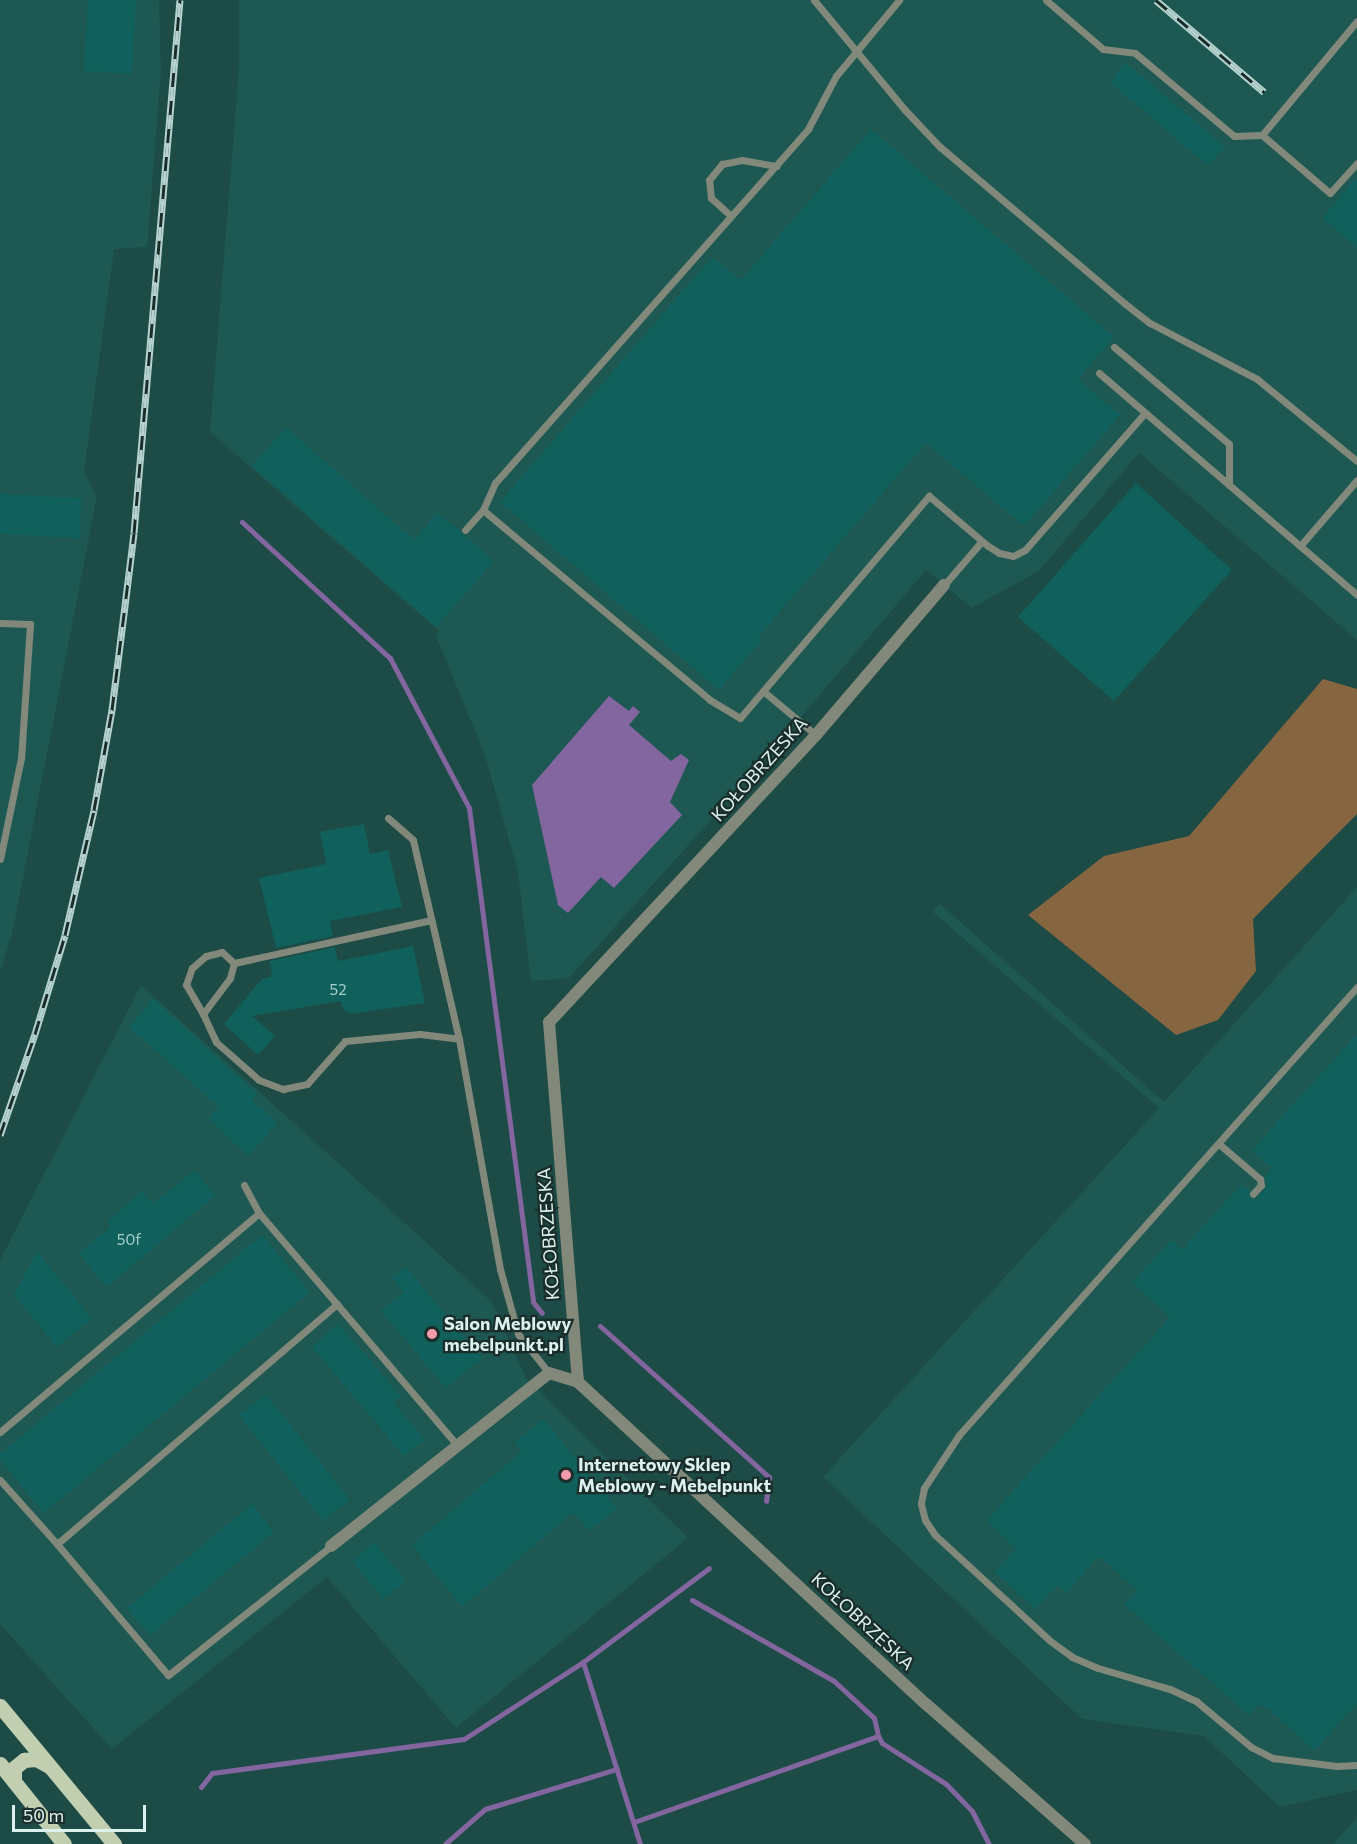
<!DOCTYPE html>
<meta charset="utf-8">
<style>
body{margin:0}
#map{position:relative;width:1357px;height:1844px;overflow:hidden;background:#1d4b46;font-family:Commissioner,sans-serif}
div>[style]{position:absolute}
.built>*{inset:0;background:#1e5853}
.green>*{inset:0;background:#866541}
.water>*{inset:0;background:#83669f}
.stream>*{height:5px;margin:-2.5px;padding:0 2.5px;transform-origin:2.5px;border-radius:2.5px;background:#83669f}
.building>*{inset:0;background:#10615b}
.service>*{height:7px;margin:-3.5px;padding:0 3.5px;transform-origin:3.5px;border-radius:3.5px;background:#82897a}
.minor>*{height:12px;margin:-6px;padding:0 6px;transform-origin:6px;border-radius:6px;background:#82897a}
.primary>*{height:15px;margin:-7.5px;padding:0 7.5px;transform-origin:7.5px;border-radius:7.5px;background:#c1ceb0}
.rail>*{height:7px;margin-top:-3.5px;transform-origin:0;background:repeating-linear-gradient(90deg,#1a2d2a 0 14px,#b6d2ce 0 28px);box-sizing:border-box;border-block:2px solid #b6d2ce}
.dots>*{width:16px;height:16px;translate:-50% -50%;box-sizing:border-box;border:3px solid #1a2d2a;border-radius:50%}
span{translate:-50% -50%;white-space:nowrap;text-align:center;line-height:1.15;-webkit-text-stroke:4.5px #1a2d2a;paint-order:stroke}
.number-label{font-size:15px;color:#a8ceca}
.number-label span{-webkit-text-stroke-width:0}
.street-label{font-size:18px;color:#dbf2ef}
.poi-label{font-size:18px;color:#dbf2ef;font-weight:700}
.left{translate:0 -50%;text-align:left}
.scale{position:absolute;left:12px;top:1805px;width:134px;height:27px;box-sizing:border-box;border:3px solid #dbf2ef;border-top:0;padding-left:8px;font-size:18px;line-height:21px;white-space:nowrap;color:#dbf2ef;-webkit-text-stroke:4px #1a2d2a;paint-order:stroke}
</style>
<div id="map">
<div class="built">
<i style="clip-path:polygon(0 0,159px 0,161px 71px,147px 247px,114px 249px,84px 472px,97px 496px,12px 934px,0 972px)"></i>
<i style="clip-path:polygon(239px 0,1357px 0,1357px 640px,1139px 453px,1039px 571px,972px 608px,926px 570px,761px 764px,569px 978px,531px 981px,518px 872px,485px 755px,436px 636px,439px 631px,210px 432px,239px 69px)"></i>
<i style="clip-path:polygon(1357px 887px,1357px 1790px,1280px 1807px,1204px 1736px,1082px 1719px,823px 1477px,1159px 1108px,933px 912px,940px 904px,1164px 1102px)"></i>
<i style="clip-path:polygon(141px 985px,492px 1302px,526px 1378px,688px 1538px,456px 1728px,327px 1577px,112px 1749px,0 1624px,0 1260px)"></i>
<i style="clip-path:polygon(1357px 1817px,1357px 1844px,1333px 1844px)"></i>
</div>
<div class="green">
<i style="clip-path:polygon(1323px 679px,1357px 689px,1357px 814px,1253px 919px,1256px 971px,1218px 1020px,1176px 1035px,1028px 915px,1104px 856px,1189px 836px)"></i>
</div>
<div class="water">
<i style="clip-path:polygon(609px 696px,629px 711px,633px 706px,640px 712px,629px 725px,671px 761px,681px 754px,689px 760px,670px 802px,682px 815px,614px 888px,601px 877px,568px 913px,558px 905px,532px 785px)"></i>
</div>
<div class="stream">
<i style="left:242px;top:522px;width:201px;rotate:42.6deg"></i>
<i style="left:390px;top:658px;width:170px;rotate:62.2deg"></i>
<i style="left:469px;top:808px;width:498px;rotate:82.6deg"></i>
<i style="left:533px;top:1302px;width:14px;rotate:51deg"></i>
<i style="left:600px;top:1326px;width:227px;rotate:41.8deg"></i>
<i style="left:769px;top:1477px;width:24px;rotate:97deg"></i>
<i style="left:692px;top:1600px;width:163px;rotate:29.7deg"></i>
<i style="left:834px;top:1681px;width:54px;rotate:42.8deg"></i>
<i style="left:874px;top:1718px;width:18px;rotate:77deg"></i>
<i style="left:878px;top:1736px;width:8px;rotate:60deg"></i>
<i style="left:882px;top:1743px;width:76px;rotate:32.6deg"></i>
<i style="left:946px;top:1784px;width:37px;rotate:46deg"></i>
<i style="left:972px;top:1811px;width:37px;rotate:63deg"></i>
<i style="left:201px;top:1787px;width:18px;rotate:-52deg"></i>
<i style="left:212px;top:1773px;width:254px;rotate:-7.7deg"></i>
<i style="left:464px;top:1739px;width:142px;rotate:-32.9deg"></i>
<i style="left:634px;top:1822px;width:259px;rotate:-19.4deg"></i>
<i style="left:445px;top:1844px;width:53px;rotate:-41.2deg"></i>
<i style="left:485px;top:1809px;width:138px;rotate:-16.9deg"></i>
<i style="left:640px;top:1844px;width:191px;rotate:-107.4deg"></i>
<i style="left:583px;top:1662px;width:157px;rotate:-36.7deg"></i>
</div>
<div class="building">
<i style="clip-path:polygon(88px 0,136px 0,132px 74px,84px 71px)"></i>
<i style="clip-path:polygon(1126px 63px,1225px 147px,1208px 166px,1110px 82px)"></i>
<i style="clip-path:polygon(871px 129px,1114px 337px,1078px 379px,1120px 415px,1024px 526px,926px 443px,759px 636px,760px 642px,719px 690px,500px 502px,712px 257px,741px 280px)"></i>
<i style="clip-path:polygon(1357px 177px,1357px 248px,1322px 218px)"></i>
<i style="clip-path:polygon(286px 427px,414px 540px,438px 512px,494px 561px,436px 627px,252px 466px)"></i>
<i style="clip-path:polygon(1136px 483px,1232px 570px,1114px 701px,1018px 617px)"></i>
<i style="clip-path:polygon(0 494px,81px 498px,80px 538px,0 534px)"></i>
<i style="clip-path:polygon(364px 824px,370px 854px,388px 850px,402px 907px,330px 921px,333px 936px,276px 948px,259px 878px,326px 864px,320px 832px)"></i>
<i style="clip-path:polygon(413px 946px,425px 1003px,350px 1014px,343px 1009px,340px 1001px,252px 1016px,275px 1036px,258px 1055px,224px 1024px,262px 979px,272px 976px,270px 961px,335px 947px,338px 961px)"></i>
<i style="clip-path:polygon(153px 999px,257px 1094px,252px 1100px,277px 1123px,248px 1156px,208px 1119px,219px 1107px,129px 1027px)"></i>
<i style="clip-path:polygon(1357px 1034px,1357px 1704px,1314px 1751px,1265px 1706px,1263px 1708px,1259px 1704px,1249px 1715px,1178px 1653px,1124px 1604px,1137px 1591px,1099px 1556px,1066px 1593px,1057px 1585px,1035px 1609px,995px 1572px,1016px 1549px,986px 1521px,1170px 1317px,1132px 1283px,1171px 1240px,1182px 1250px,1241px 1184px,1249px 1191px,1250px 1199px,1257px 1198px,1266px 1187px,1265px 1176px,1272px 1168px,1252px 1150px)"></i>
<i style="clip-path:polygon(194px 1170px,216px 1195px,107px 1287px,79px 1254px,111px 1226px,107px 1221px,142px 1191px,153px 1204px)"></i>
<i style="clip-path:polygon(262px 1235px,310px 1292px,44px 1513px,0 1460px,0 1454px)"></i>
<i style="clip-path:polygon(37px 1251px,92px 1319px,57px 1347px,14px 1295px)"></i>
<i style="clip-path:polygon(406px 1267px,482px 1358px,446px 1388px,381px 1311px,404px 1292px,392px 1278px)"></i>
<i style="clip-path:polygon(338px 1324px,401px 1396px,393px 1402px,425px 1440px,404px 1456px,312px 1347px)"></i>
<i style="clip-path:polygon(266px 1394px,350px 1500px,323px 1521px,239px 1415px)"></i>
<i style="clip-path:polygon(543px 1419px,617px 1508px,589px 1531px,573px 1512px,462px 1607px,412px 1545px,522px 1451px,515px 1442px)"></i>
<i style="clip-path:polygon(252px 1504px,274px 1532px,150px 1635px,127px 1608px)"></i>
<i style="clip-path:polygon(374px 1542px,406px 1581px,383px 1599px,352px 1561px)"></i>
</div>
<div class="service">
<i style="left:814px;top:0;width:143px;rotate:50.4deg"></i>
<i style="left:905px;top:110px;width:50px;rotate:46.6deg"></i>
<i style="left:939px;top:146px;width:243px;rotate:40.3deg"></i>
<i style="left:1124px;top:303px;width:33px;rotate:38deg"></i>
<i style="left:1150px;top:323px;width:121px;rotate:27.6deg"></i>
<i style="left:1257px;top:379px;width:129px;rotate:39.4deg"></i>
<i style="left:1046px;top:0;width:75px;rotate:40.7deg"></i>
<i style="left:1103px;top:49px;width:32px;rotate:7deg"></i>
<i style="left:1135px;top:53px;width:129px;rotate:40deg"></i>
<i style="left:1234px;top:136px;width:28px;rotate:-2deg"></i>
<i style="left:1262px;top:135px;width:89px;rotate:40.5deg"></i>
<i style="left:1330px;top:193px;width:40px;rotate:-48deg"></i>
<i style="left:1262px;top:135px;width:148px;rotate:-50.2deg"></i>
<i style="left:731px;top:216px;width:27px;rotate:-138deg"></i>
<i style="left:711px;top:198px;width:18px;rotate:-96deg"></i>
<i style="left:709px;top:180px;width:21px;rotate:-51deg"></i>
<i style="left:722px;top:164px;width:20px;rotate:-11deg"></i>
<i style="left:742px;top:160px;width:35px;rotate:10deg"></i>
<i style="left:1114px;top:347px;width:150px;rotate:40.1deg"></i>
<i style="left:1229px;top:444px;width:41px;rotate:90deg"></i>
<i style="left:1099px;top:373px;width:340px;rotate:40.7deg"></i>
<i style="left:483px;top:510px;width:296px;rotate:39.9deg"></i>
<i style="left:710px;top:700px;width:35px;rotate:31deg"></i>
<i style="left:740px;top:718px;width:292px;rotate:-49.6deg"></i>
<i style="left:929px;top:496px;width:77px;rotate:40.3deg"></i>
<i style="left:988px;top:546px;width:13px;rotate:32deg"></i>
<i style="left:999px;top:553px;width:14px;rotate:12deg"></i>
<i style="left:1013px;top:556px;width:13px;rotate:-27deg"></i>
<i style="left:1025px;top:550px;width:182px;rotate:-48.8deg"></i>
<i style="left:465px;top:530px;width:27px;rotate:-48deg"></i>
<i style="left:483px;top:510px;width:30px;rotate:-66deg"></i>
<i style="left:495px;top:483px;width:473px;rotate:-48.5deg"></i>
<i style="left:808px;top:129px;width:60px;rotate:-62.2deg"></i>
<i style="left:836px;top:76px;width:99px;rotate:-50.3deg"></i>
<i style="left:1300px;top:546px;width:87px;rotate:-49.2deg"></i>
<i style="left:944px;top:585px;width:58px;rotate:-49.2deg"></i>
<i style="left:0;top:623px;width:30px;rotate:2deg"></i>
<i style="left:30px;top:624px;width:134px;rotate:93.8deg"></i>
<i style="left:21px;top:758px;width:103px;rotate:101.7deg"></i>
<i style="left:763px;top:691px;width:69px;rotate:39.7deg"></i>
<i style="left:388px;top:818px;width:33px;rotate:41deg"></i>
<i style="left:413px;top:840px;width:204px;rotate:77deg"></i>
<i style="left:459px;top:1039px;width:234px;rotate:79.9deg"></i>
<i style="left:500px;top:1269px;width:67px;rotate:74.5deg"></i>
<i style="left:518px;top:1334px;width:50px;rotate:51.5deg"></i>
<i style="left:234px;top:963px;width:202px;rotate:-12.3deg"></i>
<i style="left:1357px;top:987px;width:599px;rotate:131.62deg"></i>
<i style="left:959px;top:1435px;width:64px;rotate:123.4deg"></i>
<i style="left:924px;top:1488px;width:16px;rotate:101deg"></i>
<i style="left:921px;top:1504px;width:16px;rotate:76deg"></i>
<i style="left:925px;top:1520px;width:18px;rotate:56deg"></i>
<i style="left:935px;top:1535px;width:155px;rotate:42.6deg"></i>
<i style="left:1049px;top:1640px;width:29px;rotate:36deg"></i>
<i style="left:1072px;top:1657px;width:28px;rotate:23deg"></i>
<i style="left:1098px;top:1668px;width:75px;rotate:16.3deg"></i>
<i style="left:1170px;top:1689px;width:29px;rotate:25deg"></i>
<i style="left:1196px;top:1701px;width:72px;rotate:39.9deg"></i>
<i style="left:1251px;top:1747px;width:25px;rotate:27deg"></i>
<i style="left:1273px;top:1758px;width:64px;rotate:7.1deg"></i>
<i style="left:1337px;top:1766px;width:20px;rotate:-3deg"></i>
<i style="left:203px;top:1014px;width:34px;rotate:-120deg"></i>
<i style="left:186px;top:985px;width:18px;rotate:-71deg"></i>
<i style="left:192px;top:968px;width:18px;rotate:-41deg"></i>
<i style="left:206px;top:956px;width:16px;rotate:-14deg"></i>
<i style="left:222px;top:952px;width:16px;rotate:43deg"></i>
<i style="left:234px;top:963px;width:16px;rotate:105deg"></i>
<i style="left:230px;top:978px;width:45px;rotate:126.9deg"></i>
<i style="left:203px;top:1014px;width:31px;rotate:65deg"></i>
<i style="left:216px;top:1042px;width:57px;rotate:41.5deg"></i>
<i style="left:259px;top:1080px;width:26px;rotate:21deg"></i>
<i style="left:283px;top:1089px;width:25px;rotate:-12deg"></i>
<i style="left:307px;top:1084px;width:57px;rotate:-48.5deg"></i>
<i style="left:345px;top:1041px;width:75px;rotate:-5.3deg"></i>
<i style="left:420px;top:1034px;width:39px;rotate:7deg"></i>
<i style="left:1219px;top:1144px;width:54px;rotate:40.5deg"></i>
<i style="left:1260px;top:1179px;width:6px;rotate:81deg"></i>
<i style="left:1261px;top:1185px;width:12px;rotate:132deg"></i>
<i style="left:244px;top:1185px;width:32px;rotate:62deg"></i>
<i style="left:259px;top:1213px;width:306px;rotate:49.5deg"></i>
<i style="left:0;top:1432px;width:339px;rotate:-40.2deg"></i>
<i style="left:0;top:1480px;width:86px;rotate:48.3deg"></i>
<i style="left:331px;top:1546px;width:208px;rotate:141.6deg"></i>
<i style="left:168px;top:1675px;width:172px;rotate:-130.3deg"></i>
<i style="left:57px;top:1544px;width:369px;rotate:-40.6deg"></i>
</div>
<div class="minor">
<i style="left:944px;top:585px;width:197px;rotate:130.5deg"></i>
<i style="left:816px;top:735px;width:392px;rotate:132.9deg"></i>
<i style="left:549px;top:1022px;width:361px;rotate:85.4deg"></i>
<i style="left:578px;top:1382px;width:474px;rotate:42.8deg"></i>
<i style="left:926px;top:1704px;width:212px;rotate:41.4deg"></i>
<i style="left:331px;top:1546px;width:278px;rotate:-38.4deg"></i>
<i style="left:549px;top:1373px;width:30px;rotate:17deg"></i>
</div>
<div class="primary">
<i style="left:0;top:1706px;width:179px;rotate:50.4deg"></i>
<i style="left:0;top:1764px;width:102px;rotate:51.3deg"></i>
<i style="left:14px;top:1781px;width:13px;rotate:-90deg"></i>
<i style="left:14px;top:1768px;width:13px;rotate:-39deg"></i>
<i style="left:24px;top:1760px;width:12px;rotate:-5deg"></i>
<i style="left:36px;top:1759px;width:13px;rotate:29deg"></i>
</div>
<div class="rail">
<i style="left:1156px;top:0;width:142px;rotate:40.4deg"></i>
<i style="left:0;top:1135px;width:107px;rotate:-70.9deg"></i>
<i style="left:35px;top:1034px;width:103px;rotate:-73.1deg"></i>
<i style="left:65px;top:935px;width:128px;rotate:-76.9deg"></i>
<i style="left:94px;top:810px;width:102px;rotate:-79.8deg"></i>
<i style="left:112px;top:710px;width:178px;rotate:-82.9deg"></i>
<i style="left:134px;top:533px;width:535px;rotate:-85.07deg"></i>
</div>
<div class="dots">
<i style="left:432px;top:1334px;background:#f39aab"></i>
<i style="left:566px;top:1475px;background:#f39aab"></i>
</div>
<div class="number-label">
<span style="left:338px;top:990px">52</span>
<span style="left:129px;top:1240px">50f</span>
</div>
<div class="street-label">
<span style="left:759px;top:769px;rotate:-48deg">KOŁOBRZESKA</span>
<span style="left:548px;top:1234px;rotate:-94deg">KOŁOBRZESKA</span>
<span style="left:863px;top:1621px;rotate:43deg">KOŁOBRZESKA</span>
</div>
<div class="poi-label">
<span class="left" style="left:444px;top:1334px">Salon Meblowy<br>mebelpunkt.pl</span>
<span class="left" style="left:578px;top:1475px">Internetowy Sklep<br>Meblowy - Mebelpunkt</span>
</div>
<div class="scale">50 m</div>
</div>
